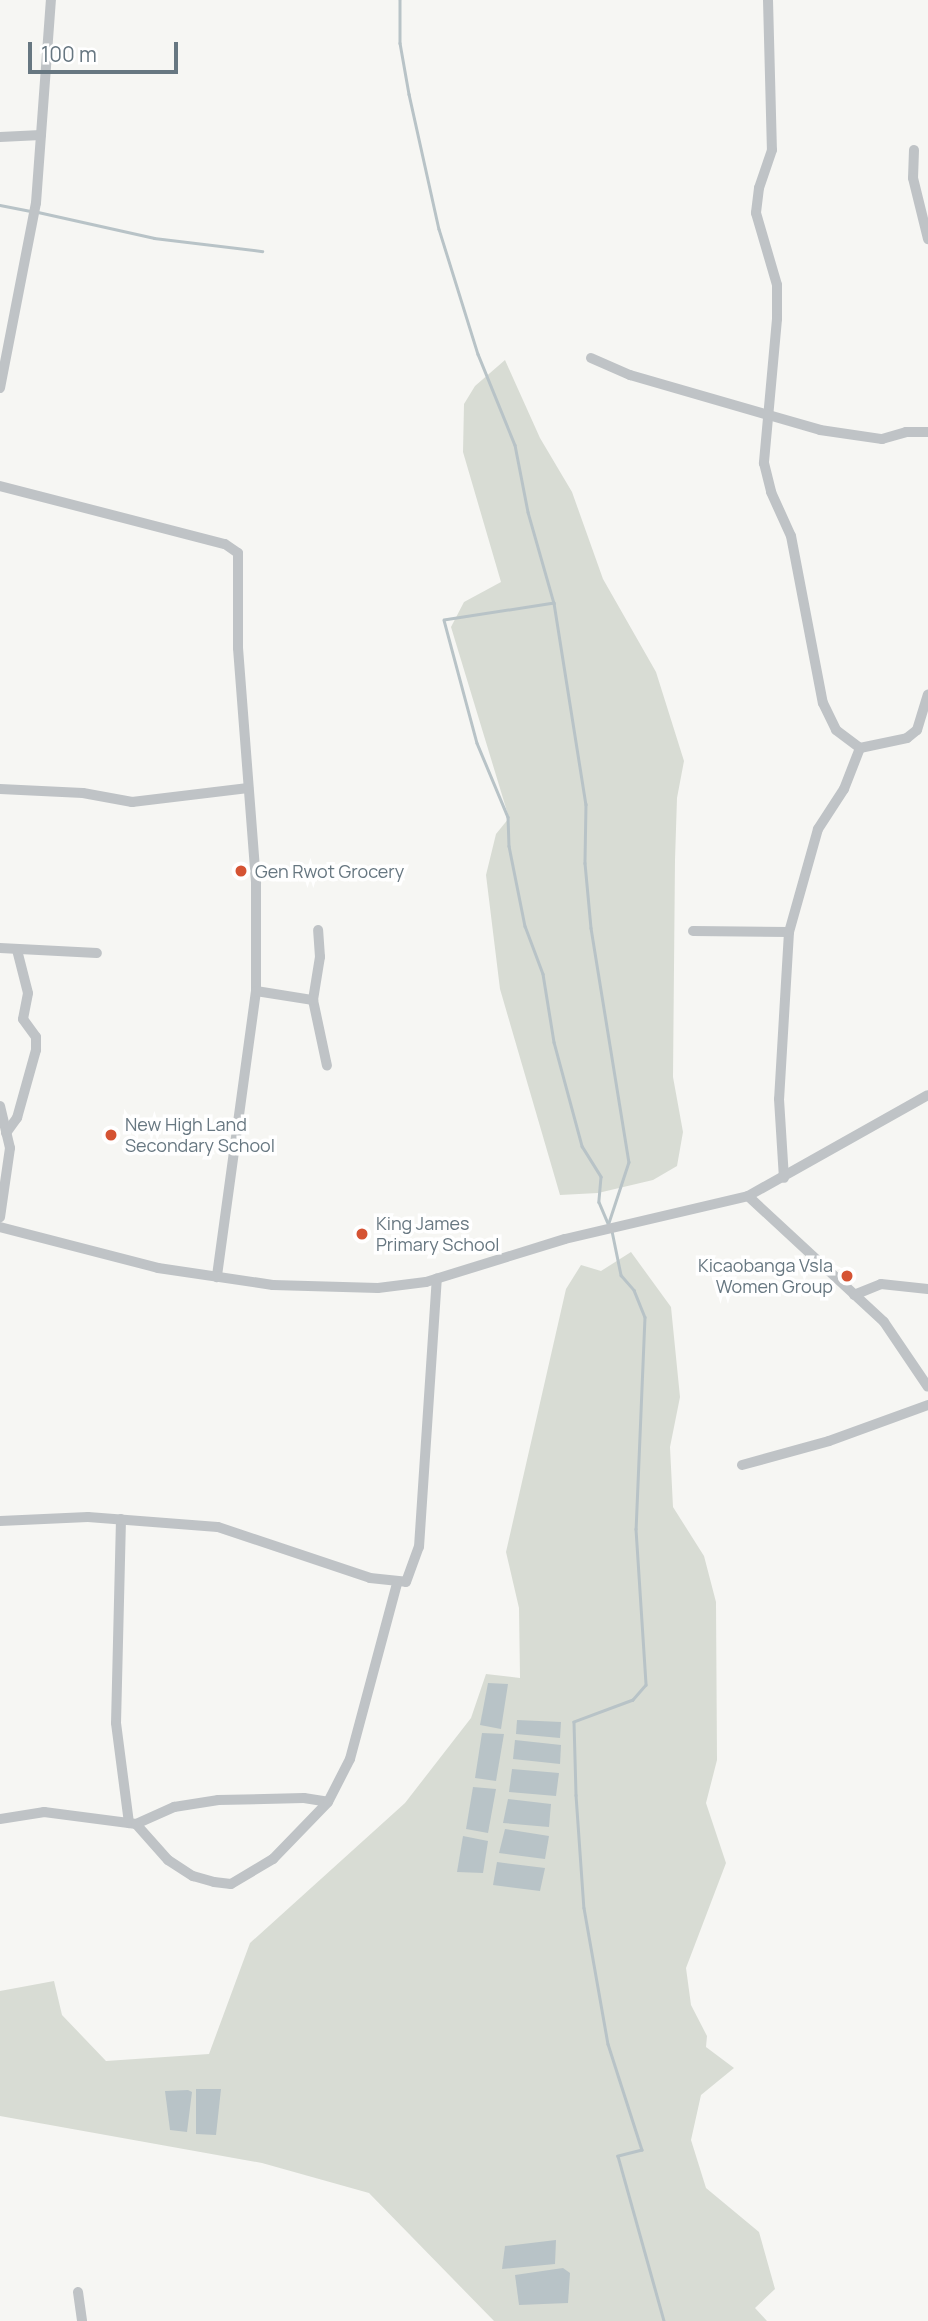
<!DOCTYPE html>
<style>
body{margin:0}
#map{position:relative;width:928px;height:2321px;overflow:hidden;background:#f6f6f3;font-family:Manrope,sans-serif}
div>[style]{position:absolute}
.green>*{inset:0;background:#d8dcd4}
.water>*{inset:0;background:#b8c3c7}
.stream>*{height:2.5px;margin:-1.25px;padding:0 1.25px;transform-origin:1.25px;border-radius:1.25px;background:#b8c3c7}
.street>*{height:10px;margin:-5px;padding:0 5px;transform-origin:5px;border-radius:5px;background:#bfc3c6}
.dots>*{width:19px;height:19px;translate:-50% -50%;box-sizing:border-box;border:4px solid #fff;border-radius:50%}
span{translate:-50% -50%;white-space:nowrap;text-align:center;line-height:1.15;-webkit-text-stroke:7px #fff;paint-order:stroke}
.poi-label{font-size:18px;color:#677781}
.left{translate:0 -50%;text-align:left}
.right{translate:-100% -50%;text-align:right}
.scale{position:absolute;left:28px;top:42px;width:150px;height:32px;box-sizing:border-box;border:4px solid #677781;border-top:0;padding-left:9px;font-size:21px;line-height:24px;white-space:nowrap;color:#677781;-webkit-text-stroke:5px #fff;paint-order:stroke}
</style>
<div id="map">
<div class="green">
<i style="clip-path:polygon(505px 360px,540px 438px,572px 492px,603px 579px,656px 672px,684px 761px,677px 798px,675px 860px,673px 1077px,683px 1132px,677px 1166px,653px 1180px,598px 1193px,560px 1195px,500px 989px,486px 875px,496px 834px,509px 818px,451px 627px,464px 602px,501px 582px,463px 452px,464px 404px,475px 386px)"></i>
<i style="clip-path:polygon(631px 1252px,671px 1307px,680px 1397px,670px 1447px,673px 1507px,704px 1556px,716px 1602px,717px 1760px,706px 1803px,726px 1863px,686px 1968px,691px 2005px,707px 2036px,706px 2047px,734px 2068px,701px 2095px,691px 2140px,706px 2188px,759px 2232px,775px 2289px,755px 2308px,767px 2321px,494px 2321px,369px 2193px,262px 2163px,0 2116px,0 1991px,54px 1981px,62px 2015px,106px 2061px,209px 2054px,250px 1943px,405px 1803px,471px 1718px,486px 1674px,520px 1678px,519px 1608px,506px 1552px,566px 1289px,581px 1265px,601px 1271px)"></i>
</div>
<div class="water">
<i style="clip-path:polygon(488px 1683px,508px 1684px,501px 1729px,480px 1725px)"></i>
<i style="clip-path:polygon(517px 1720px,561px 1722px,560px 1738px,516px 1734px)"></i>
<i style="clip-path:polygon(482px 1733px,504px 1734px,496px 1781px,475px 1778px)"></i>
<i style="clip-path:polygon(515px 1740px,561px 1745px,560px 1764px,513px 1759px)"></i>
<i style="clip-path:polygon(512px 1769px,559px 1773px,556px 1796px,509px 1792px)"></i>
<i style="clip-path:polygon(473px 1787px,496px 1789px,488px 1833px,466px 1829px)"></i>
<i style="clip-path:polygon(508px 1799px,551px 1804px,549px 1827px,503px 1823px)"></i>
<i style="clip-path:polygon(505px 1829px,549px 1836px,545px 1859px,499px 1853px)"></i>
<i style="clip-path:polygon(463px 1836px,488px 1841px,483px 1873px,457px 1872px)"></i>
<i style="clip-path:polygon(497px 1862px,545px 1868px,540px 1891px,493px 1885px)"></i>
<i style="clip-path:polygon(196px 2089px,221px 2089px,216px 2135px,196px 2134px)"></i>
<i style="clip-path:polygon(188px 2090px,192px 2092px,187px 2132px,170px 2130px,165px 2091px)"></i>
<i style="clip-path:polygon(556px 2240px,555px 2264px,502px 2269px,505px 2246px)"></i>
<i style="clip-path:polygon(563px 2268px,570px 2273px,568px 2303px,519px 2305px,515px 2275px)"></i>
</div>
<div class="stream">
<i style="left:400px;top:0;width:43px;rotate:90deg"></i>
<i style="left:400px;top:43px;width:52px;rotate:80deg"></i>
<i style="left:409px;top:94px;width:138px;rotate:77.5deg"></i>
<i style="left:439px;top:229px;width:131px;rotate:72.7deg"></i>
<i style="left:478px;top:354px;width:98px;rotate:67.9deg"></i>
<i style="left:515px;top:445px;width:68px;rotate:79deg"></i>
<i style="left:528px;top:512px;width:95px;rotate:74.1deg"></i>
<i style="left:554px;top:603px;width:111px;rotate:171.2deg"></i>
<i style="left:444px;top:620px;width:127px;rotate:75deg"></i>
<i style="left:477px;top:743px;width:80px;rotate:67.3deg"></i>
<i style="left:508px;top:817px;width:29px;rotate:88deg"></i>
<i style="left:509px;top:846px;width:82px;rotate:78.7deg"></i>
<i style="left:525px;top:926px;width:51px;rotate:69.4deg"></i>
<i style="left:543px;top:974px;width:69px;rotate:80.8deg"></i>
<i style="left:554px;top:1042px;width:108px;rotate:74.9deg"></i>
<i style="left:582px;top:1146px;width:36px;rotate:58deg"></i>
<i style="left:601px;top:1177px;width:25px;rotate:95deg"></i>
<i style="left:599px;top:1202px;width:25px;rotate:67deg"></i>
<i style="left:0;top:205px;width:32px;rotate:11deg"></i>
<i style="left:38px;top:212px;width:119px;rotate:12.6deg"></i>
<i style="left:154px;top:238px;width:109px;rotate:6.9deg"></i>
<i style="left:554px;top:603px;width:204px;rotate:81deg"></i>
<i style="left:586px;top:804px;width:59px;rotate:91deg"></i>
<i style="left:585px;top:863px;width:65px;rotate:84.7deg"></i>
<i style="left:591px;top:928px;width:237px;rotate:80.8deg"></i>
<i style="left:629px;top:1162px;width:64px;rotate:108.2deg"></i>
<i style="left:612px;top:1231px;width:45px;rotate:78.4deg"></i>
<i style="left:621px;top:1275px;width:20px;rotate:49deg"></i>
<i style="left:634px;top:1290px;width:29px;rotate:68deg"></i>
<i style="left:645px;top:1317px;width:212px;rotate:92.4deg"></i>
<i style="left:636px;top:1529px;width:156px;rotate:86.3deg"></i>
<i style="left:646px;top:1685px;width:20px;rotate:131deg"></i>
<i style="left:633px;top:1700px;width:63px;rotate:159.6deg"></i>
<i style="left:574px;top:1722px;width:73px;rotate:88.4deg"></i>
<i style="left:576px;top:1795px;width:113px;rotate:86deg"></i>
<i style="left:584px;top:1908px;width:138px;rotate:80deg"></i>
<i style="left:608px;top:2044px;width:111px;rotate:72.2deg"></i>
<i style="left:642px;top:2150px;width:25px;rotate:166deg"></i>
<i style="left:618px;top:2156px;width:171px;rotate:74.4deg"></i>
</div>
<div class="street">
<i style="left:768px;top:0;width:150px;rotate:88.5deg"></i>
<i style="left:772px;top:150px;width:40px;rotate:108.9deg"></i>
<i style="left:759px;top:188px;width:25px;rotate:97deg"></i>
<i style="left:756px;top:213px;width:75px;rotate:73.7deg"></i>
<i style="left:777px;top:285px;width:34px;rotate:90deg"></i>
<i style="left:777px;top:319px;width:145px;rotate:95.2deg"></i>
<i style="left:764px;top:463px;width:30px;rotate:76deg"></i>
<i style="left:771px;top:492px;width:48px;rotate:65.6deg"></i>
<i style="left:791px;top:536px;width:170px;rotate:79.2deg"></i>
<i style="left:823px;top:703px;width:30px;rotate:64deg"></i>
<i style="left:836px;top:730px;width:30px;rotate:37deg"></i>
<i style="left:860px;top:748px;width:44px;rotate:111.3deg"></i>
<i style="left:844px;top:789px;width:48px;rotate:123deg"></i>
<i style="left:818px;top:829px;width:107px;rotate:105.7deg"></i>
<i style="left:789px;top:932px;width:167px;rotate:93.4deg"></i>
<i style="left:779px;top:1099px;width:79px;rotate:86.4deg"></i>
<i style="left:0;top:137px;width:41px;rotate:-2.8deg"></i>
<i style="left:914px;top:150px;width:28px;rotate:92deg"></i>
<i style="left:913px;top:178px;width:63px;rotate:76.2deg"></i>
<i style="left:591px;top:358px;width:43px;rotate:23.6deg"></i>
<i style="left:630px;top:375px;width:198px;rotate:16.1deg"></i>
<i style="left:820px;top:430px;width:63px;rotate:8.3deg"></i>
<i style="left:882px;top:439px;width:25px;rotate:-16deg"></i>
<i style="left:906px;top:432px;width:22px"></i>
<i style="left:0;top:388px;width:188px;rotate:-79deg"></i>
<i style="left:36px;top:203px;width:204px;rotate:-85.8deg"></i>
<i style="left:0;top:486px;width:232px;rotate:14.5deg"></i>
<i style="left:225px;top:544px;width:16px;rotate:35deg"></i>
<i style="left:238px;top:553px;width:95px;rotate:90deg"></i>
<i style="left:238px;top:648px;width:236px;rotate:85.6deg"></i>
<i style="left:256px;top:883px;width:108px;rotate:90deg"></i>
<i style="left:256px;top:991px;width:289px;rotate:97.8deg"></i>
<i style="left:860px;top:748px;width:48px;rotate:-12deg"></i>
<i style="left:907px;top:738px;width:13px;rotate:-39deg"></i>
<i style="left:917px;top:730px;width:37px;rotate:-73deg"></i>
<i style="left:0;top:789px;width:83px;rotate:2.8deg"></i>
<i style="left:83px;top:793px;width:50px;rotate:10.4deg"></i>
<i style="left:132px;top:802px;width:117px;rotate:-6.9deg"></i>
<i style="left:693px;top:931px;width:96px;rotate:0.6deg"></i>
<i style="left:0;top:948px;width:97px;rotate:3deg"></i>
<i style="left:256px;top:991px;width:58px;rotate:9deg"></i>
<i style="left:313px;top:1000px;width:67px;rotate:78deg"></i>
<i style="left:313px;top:1000px;width:44px;rotate:-80.8deg"></i>
<i style="left:320px;top:957px;width:27px;rotate:-94deg"></i>
<i style="left:0;top:1106px;width:43px;rotate:76.6deg"></i>
<i style="left:10px;top:1148px;width:70px;rotate:98.2deg"></i>
<i style="left:6px;top:1133px;width:19px;rotate:-54deg"></i>
<i style="left:17px;top:1118px;width:71px;rotate:-74.4deg"></i>
<i style="left:36px;top:1050px;width:13px;rotate:-90deg"></i>
<i style="left:36px;top:1037px;width:22px;rotate:-126deg"></i>
<i style="left:23px;top:1019px;width:26px;rotate:-79deg"></i>
<i style="left:28px;top:993px;width:44px;rotate:-104.3deg"></i>
<i style="left:748px;top:1196px;width:185px;rotate:42.8deg"></i>
<i style="left:884px;top:1322px;width:78px;rotate:55.9deg"></i>
<i style="left:0;top:1227px;width:163px;rotate:14.5deg"></i>
<i style="left:158px;top:1268px;width:116px;rotate:8.4deg"></i>
<i style="left:273px;top:1285px;width:105px;rotate:1.6deg"></i>
<i style="left:378px;top:1288px;width:48px;rotate:-7.1deg"></i>
<i style="left:426px;top:1282px;width:145px;rotate:-17.2deg"></i>
<i style="left:565px;top:1239px;width:188px;rotate:-13.2deg"></i>
<i style="left:748px;top:1196px;width:206px;rotate:-29.3deg"></i>
<i style="left:854px;top:1295px;width:29px;rotate:-22deg"></i>
<i style="left:881px;top:1284px;width:47px;rotate:6.1deg"></i>
<i style="left:742px;top:1465px;width:90px;rotate:-15.4deg"></i>
<i style="left:829px;top:1441px;width:105px;rotate:-20deg"></i>
<i style="left:121px;top:1519px;width:204px;rotate:91.4deg"></i>
<i style="left:116px;top:1723px;width:101px;rotate:82.6deg"></i>
<i style="left:0;top:1521px;width:88px;rotate:-2.6deg"></i>
<i style="left:88px;top:1517px;width:130px;rotate:4.4deg"></i>
<i style="left:218px;top:1527px;width:160px;rotate:18.5deg"></i>
<i style="left:370px;top:1578px;width:36px;rotate:6deg"></i>
<i style="left:406px;top:1582px;width:37px;rotate:-70deg"></i>
<i style="left:419px;top:1547px;width:269px;rotate:-86.2deg"></i>
<i style="left:0;top:1819px;width:45px;rotate:-9deg"></i>
<i style="left:44px;top:1812px;width:93px;rotate:7.4deg"></i>
<i style="left:136px;top:1824px;width:42px;rotate:-24.1deg"></i>
<i style="left:174px;top:1807px;width:45px;rotate:-9deg"></i>
<i style="left:218px;top:1800px;width:86px;rotate:-1.3deg"></i>
<i style="left:304px;top:1798px;width:24px;rotate:9deg"></i>
<i style="left:136px;top:1824px;width:48px;rotate:48.4deg"></i>
<i style="left:168px;top:1860px;width:30px;rotate:33deg"></i>
<i style="left:193px;top:1876px;width:22px;rotate:16deg"></i>
<i style="left:214px;top:1882px;width:17px;rotate:7deg"></i>
<i style="left:231px;top:1884px;width:49px;rotate:-30.8deg"></i>
<i style="left:273px;top:1859px;width:79px;rotate:-46deg"></i>
<i style="left:328px;top:1802px;width:48px;rotate:-62.9deg"></i>
<i style="left:350px;top:1759px;width:181px;rotate:-75deg"></i>
<i style="left:78px;top:2292px;width:29px;rotate:82deg"></i>
</div>
<div class="dots">
<i style="left:241px;top:871px;background:#d55333"></i>
<i style="left:111px;top:1135px;background:#d55333"></i>
<i style="left:362px;top:1234px;background:#d55333"></i>
<i style="left:847px;top:1276px;background:#d55333"></i>
</div>
<div class="poi-label">
<span class="left" style="left:255px;top:871px">Gen Rwot Grocery</span>
<span class="left" style="left:125px;top:1135px">New High Land<br>Secondary School</span>
<span class="left" style="left:376px;top:1234px">King James<br>Primary School</span>
<span class="right" style="left:833px;top:1276px">Kicaobanga Vsla<br>Women Group</span>
</div>
<div class="scale">100 m</div>
</div>
